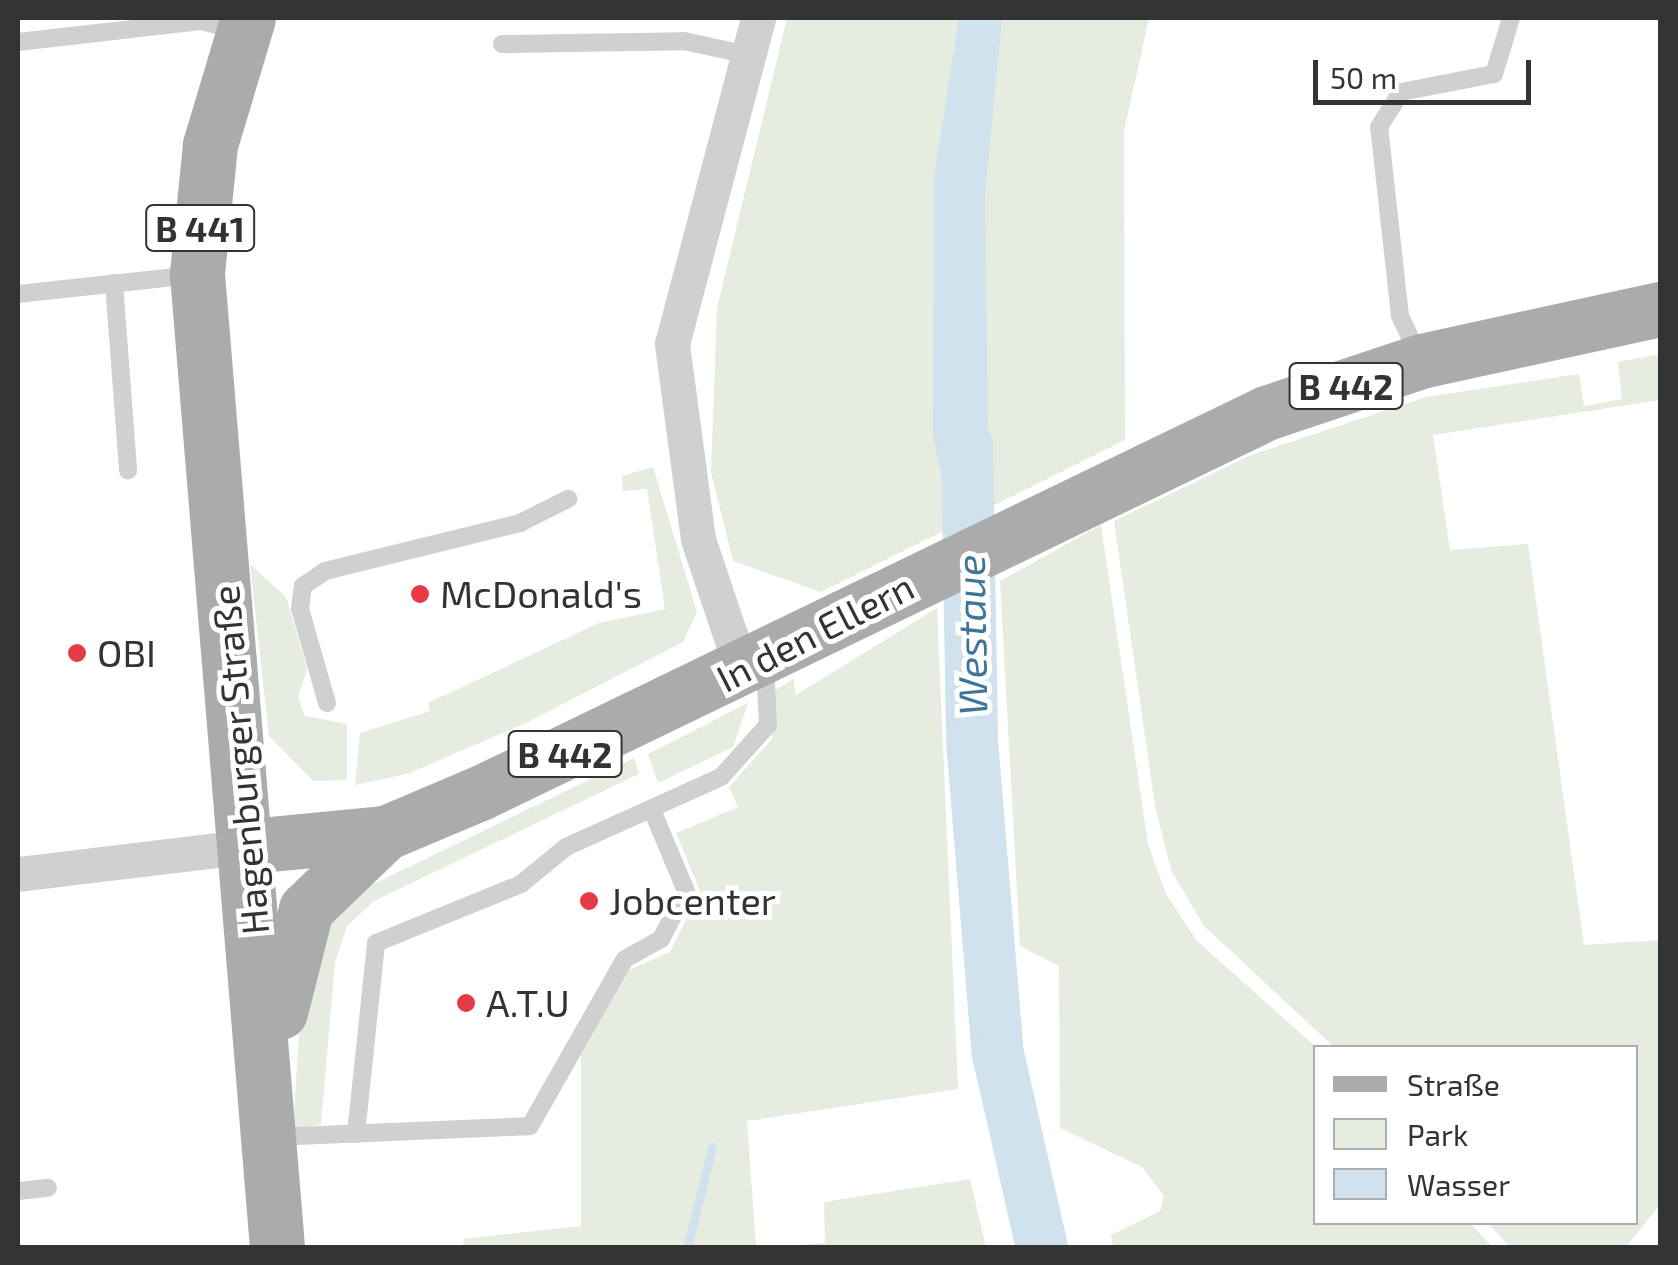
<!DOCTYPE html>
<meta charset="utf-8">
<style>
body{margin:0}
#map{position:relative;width:1678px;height:1265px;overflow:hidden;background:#fff;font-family:"Exo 2",sans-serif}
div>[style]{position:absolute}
.green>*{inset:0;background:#e6ecdf}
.water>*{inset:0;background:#cfe2ee}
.stream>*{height:9px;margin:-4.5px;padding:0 4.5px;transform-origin:4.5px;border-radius:4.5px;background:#cfe2ee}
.river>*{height:52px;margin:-26px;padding:0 26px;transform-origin:26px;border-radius:26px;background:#cfe2ee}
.lane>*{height:18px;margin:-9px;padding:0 9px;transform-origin:9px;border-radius:9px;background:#d0d0d0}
.street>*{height:35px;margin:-17.5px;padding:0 17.5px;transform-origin:17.5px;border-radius:17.5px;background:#d0d0d0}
.primary>*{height:55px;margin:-27.5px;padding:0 27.5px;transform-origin:27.5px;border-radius:27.5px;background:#ababab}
.dots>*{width:28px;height:28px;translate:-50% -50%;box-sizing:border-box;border:5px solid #fff;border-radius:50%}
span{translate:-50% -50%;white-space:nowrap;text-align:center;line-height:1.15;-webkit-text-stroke:10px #fff;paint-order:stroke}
.shield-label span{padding:2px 8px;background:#fff;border:2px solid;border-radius:8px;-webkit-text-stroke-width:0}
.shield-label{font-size:35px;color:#333;font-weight:700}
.poi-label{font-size:38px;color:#333}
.left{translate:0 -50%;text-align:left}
.street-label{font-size:38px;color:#333}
.water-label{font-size:40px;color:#3f7597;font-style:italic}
.frame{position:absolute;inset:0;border:20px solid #333;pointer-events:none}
.legend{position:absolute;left:1313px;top:1045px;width:325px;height:180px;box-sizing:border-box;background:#fff;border:2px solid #adadad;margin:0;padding:12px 18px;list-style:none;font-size:30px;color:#333}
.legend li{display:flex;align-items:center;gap:20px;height:50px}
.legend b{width:50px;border:2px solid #adadad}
.scale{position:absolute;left:1313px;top:60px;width:218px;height:45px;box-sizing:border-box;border:5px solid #333;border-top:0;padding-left:12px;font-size:30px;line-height:35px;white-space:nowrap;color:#333;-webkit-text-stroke:8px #fff;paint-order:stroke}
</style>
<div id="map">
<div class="green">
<i style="clip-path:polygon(787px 18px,1149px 18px,1124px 131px,1125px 440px,821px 592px,733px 561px,711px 472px,717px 308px)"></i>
<i style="clip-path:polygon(1660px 354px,1660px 400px,1433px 435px,1450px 550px,1528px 544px,1584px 945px,1660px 940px,1660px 1205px,1626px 1247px,1510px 1247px,1488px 1223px,1636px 1222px,1636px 1048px,1334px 1047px,1204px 926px,1171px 870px,1155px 806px,1114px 521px,1251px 455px,1426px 397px,1579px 374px,1584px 406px,1622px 399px,1618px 362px)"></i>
<i style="clip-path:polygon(653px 467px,697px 612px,683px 642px,528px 722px,407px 774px,355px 785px,360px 733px,430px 711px,428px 703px,599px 623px,665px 609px,647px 489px,623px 491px,622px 476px)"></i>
<i style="clip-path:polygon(1101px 525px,1148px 844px,1166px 894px,1197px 941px,1316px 1047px,1316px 1222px,1470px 1223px,1492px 1247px,1113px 1247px,1111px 1235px,1160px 1211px,1164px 1196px,1142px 1167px,1060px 1128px,1059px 966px,1020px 946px,1000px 581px)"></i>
<i style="clip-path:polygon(250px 564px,286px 597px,307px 669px,298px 697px,305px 716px,347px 724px,347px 780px,313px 781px,269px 736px)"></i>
<i style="clip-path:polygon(937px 608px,958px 1089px,747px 1121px,756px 1247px,464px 1248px,463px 1239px,581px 1226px,581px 1055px,629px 970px,670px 952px,700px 891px,676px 833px,738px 807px,729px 787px,772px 739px,774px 691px,793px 679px,796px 695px)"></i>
<i style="clip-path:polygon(748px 703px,733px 747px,658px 783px,648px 754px)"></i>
<i style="clip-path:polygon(634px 758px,639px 774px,374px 901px,347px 926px,335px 962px,321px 1125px,293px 1128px,305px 940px,347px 897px)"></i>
<i style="clip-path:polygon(970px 1179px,986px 1247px,780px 1247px,825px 1243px,824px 1202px)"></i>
</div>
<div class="water">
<i style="clip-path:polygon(959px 18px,1002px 18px,985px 195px,989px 503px,952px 526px,933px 435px,934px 177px)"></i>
</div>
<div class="stream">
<i style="left:687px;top:1248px;width:104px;rotate:-76.1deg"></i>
</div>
<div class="river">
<i style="left:967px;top:445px;width:296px;rotate:89deg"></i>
<i style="left:972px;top:741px;width:314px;rotate:85.3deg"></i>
<i style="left:998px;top:1054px;width:199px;rotate:77.2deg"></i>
</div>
<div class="lane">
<i style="left:18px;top:42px;width:184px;rotate:-6.5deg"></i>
<i style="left:201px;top:21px;width:38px;rotate:14deg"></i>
<i style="left:502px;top:44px;width:182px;rotate:-0.9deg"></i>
<i style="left:684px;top:41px;width:66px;rotate:12.3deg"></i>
<i style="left:114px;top:283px;width:188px;rotate:85.7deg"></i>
<i style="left:18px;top:294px;width:175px;rotate:-6.2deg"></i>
<i style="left:1419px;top:356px;width:44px;rotate:-115.4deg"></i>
<i style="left:1400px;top:316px;width:190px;rotate:-96.3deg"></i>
<i style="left:1379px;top:127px;width:41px;rotate:-57.8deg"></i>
<i style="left:1401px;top:92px;width:95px;rotate:-11deg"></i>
<i style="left:1494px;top:74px;width:59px;rotate:-73.1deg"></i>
<i style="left:327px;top:703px;width:98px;rotate:-106deg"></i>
<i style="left:300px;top:609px;width:23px;rotate:-83deg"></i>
<i style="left:303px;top:586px;width:27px;rotate:-34deg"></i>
<i style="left:325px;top:571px;width:201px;rotate:-13.8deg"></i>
<i style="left:520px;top:523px;width:54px;rotate:-26.6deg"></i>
<i style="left:356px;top:1134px;width:192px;rotate:-84deg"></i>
<i style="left:376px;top:943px;width:157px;rotate:-22.1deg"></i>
<i style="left:521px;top:884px;width:58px;rotate:-39.4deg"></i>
<i style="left:566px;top:847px;width:170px;rotate:-24.3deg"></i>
<i style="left:721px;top:777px;width:70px;rotate:-47.9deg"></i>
<i style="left:768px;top:725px;width:61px;rotate:-92.8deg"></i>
<i style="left:272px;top:1137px;width:258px;rotate:-2.4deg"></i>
<i style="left:530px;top:1126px;width:192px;rotate:-60.4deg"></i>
<i style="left:625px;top:959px;width:41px;rotate:-29.1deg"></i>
<i style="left:661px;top:939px;width:54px;rotate:-62.5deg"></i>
<i style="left:686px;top:891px;width:88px;rotate:-112.8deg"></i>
<i style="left:18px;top:1191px;width:30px;rotate:-6deg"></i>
</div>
<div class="street">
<i style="left:742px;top:670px;width:138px;rotate:-108.6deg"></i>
<i style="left:698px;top:539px;width:197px;rotate:-97.6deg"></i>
<i style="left:672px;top:344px;width:337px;rotate:-75.2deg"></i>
<i style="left:18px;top:874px;width:233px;rotate:-6.9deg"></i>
</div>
<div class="primary">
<i style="left:248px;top:18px;width:133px;rotate:106.7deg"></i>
<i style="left:210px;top:145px;width:130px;rotate:95.8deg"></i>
<i style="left:197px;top:274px;width:977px;rotate:85.3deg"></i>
<i style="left:249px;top:846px;width:137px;rotate:-5.5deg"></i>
<i style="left:385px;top:833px;width:105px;rotate:-22.9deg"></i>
<i style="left:482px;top:792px;width:871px;rotate:-25.8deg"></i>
<i style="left:1266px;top:413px;width:163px;rotate:-18.5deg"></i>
<i style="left:1421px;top:361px;width:245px;rotate:-12.3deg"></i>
<i style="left:280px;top:1012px;width:106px;rotate:-75.8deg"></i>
<i style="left:306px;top:909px;width:110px;rotate:-43.9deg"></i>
</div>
<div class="dots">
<i style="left:420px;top:594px;background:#e63946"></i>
<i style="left:77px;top:653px;background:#e63946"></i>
<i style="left:589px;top:901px;background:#e63946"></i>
<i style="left:466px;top:1003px;background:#e63946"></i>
</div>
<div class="shield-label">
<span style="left:200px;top:228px">B 441</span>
<span style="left:1346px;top:386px">B 442</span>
<span style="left:565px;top:754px">B 442</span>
</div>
<div class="poi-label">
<span class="left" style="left:440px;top:594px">McDonald's</span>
<span class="left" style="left:97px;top:653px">OBI</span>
<span class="left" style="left:609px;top:901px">Jobcenter</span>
<span class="left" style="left:486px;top:1003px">A.T.U</span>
</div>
<div class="street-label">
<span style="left:815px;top:632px;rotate:-27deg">In den Ellern</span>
<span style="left:240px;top:760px;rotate:-95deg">Hagenburger Straße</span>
</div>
<div class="water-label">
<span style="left:970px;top:635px;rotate:-91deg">Westaue</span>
</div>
<div class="frame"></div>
<ul class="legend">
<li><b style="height:12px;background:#ababab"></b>Straße</li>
<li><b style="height:28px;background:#e6ecdf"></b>Park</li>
<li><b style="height:28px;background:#cfe2ee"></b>Wasser</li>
</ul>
<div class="scale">50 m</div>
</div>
